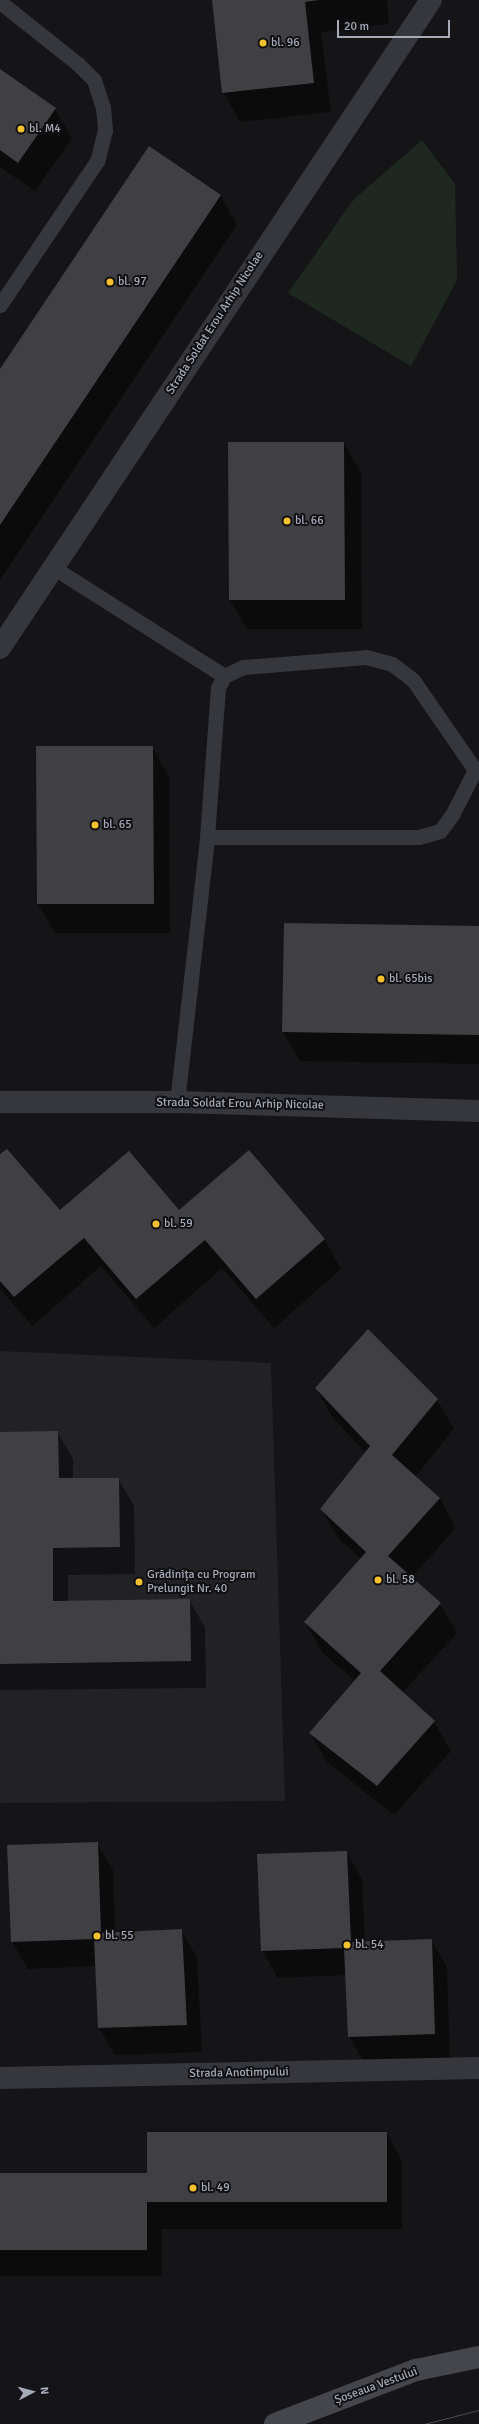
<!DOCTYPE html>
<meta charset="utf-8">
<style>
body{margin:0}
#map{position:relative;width:479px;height:2424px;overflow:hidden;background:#151517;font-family:Signika,sans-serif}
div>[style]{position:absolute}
.built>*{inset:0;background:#222124}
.green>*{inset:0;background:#1f2721}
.shadow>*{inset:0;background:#0007}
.building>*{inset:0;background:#404044}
.service>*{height:15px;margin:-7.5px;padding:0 7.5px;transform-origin:7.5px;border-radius:7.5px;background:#36373c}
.minor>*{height:22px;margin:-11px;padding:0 11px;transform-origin:11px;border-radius:11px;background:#36373c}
.secondary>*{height:22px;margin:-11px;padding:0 11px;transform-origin:11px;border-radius:11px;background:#44464c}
.tram>*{height:1px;margin:-0.5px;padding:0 0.5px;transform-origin:0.5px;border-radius:0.5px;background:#4b4d53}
.dots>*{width:11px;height:11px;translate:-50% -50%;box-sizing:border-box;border:2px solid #101012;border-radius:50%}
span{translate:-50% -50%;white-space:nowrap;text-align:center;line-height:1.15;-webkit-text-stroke:4px #101012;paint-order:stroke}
.poi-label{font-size:12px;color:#a7abb8}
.left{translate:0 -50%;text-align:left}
.street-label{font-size:12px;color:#a7abb8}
.north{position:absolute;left:12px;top:2372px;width:40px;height:40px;-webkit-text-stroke:3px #101012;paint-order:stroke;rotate:84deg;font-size:11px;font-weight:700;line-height:16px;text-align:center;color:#a7abb8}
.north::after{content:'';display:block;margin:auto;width:14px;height:18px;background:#a7abb8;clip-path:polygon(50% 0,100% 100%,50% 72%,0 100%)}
.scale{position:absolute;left:337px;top:20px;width:113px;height:18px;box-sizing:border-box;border:2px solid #a7abb8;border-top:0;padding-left:5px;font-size:12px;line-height:14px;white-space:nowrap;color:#a7abb8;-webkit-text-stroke:3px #101012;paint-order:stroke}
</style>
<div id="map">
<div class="built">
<i style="clip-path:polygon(0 1351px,271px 1363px,285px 1801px,0 1803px)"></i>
</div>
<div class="green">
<i style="clip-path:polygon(422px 140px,455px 184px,457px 280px,411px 366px,288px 293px,354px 199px)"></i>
</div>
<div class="shadow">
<i style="clip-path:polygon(218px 0,387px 0,389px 24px,321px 32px,331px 112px,240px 122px,223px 92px)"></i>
<i style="clip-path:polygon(0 70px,55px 109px,72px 138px,35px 191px,0 167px)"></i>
<i style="clip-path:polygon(220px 195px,237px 225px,0 580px,0 371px)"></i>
<i style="clip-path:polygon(344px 443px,361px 473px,362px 629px,247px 629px,230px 600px)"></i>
<i style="clip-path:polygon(37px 747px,152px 747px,169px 776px,170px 933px,55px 933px,38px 904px)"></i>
<i style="clip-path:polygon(479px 927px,479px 1064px,300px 1061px,283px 1032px)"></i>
<i style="clip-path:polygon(248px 1151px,325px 1240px,341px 1269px,274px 1328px,222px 1268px,154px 1328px,101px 1266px,32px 1326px,0 1289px,0 1156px,60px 1212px,179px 1211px)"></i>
<i style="clip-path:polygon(316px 1388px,437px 1400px,454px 1429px,415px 1477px,440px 1498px,456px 1528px,411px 1578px,440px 1604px,457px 1633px,402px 1693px,434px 1722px,451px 1751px,394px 1815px,327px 1762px,310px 1733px,355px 1681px,322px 1652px,305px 1622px,361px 1559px,338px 1538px,321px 1509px,366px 1453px,333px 1418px)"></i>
<i style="clip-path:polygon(57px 1432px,73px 1459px,73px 1479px,118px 1479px,134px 1506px,135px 1574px,68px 1575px,68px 1602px,189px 1600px,205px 1627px,206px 1688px,0 1690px,0 1433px)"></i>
<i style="clip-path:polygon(97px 1843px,113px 1870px,115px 1933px,182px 1931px,197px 1958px,202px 2052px,115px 2055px,99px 2028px,96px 1966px,28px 1969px,12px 1942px)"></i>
<i style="clip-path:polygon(346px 1852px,362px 1879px,365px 1943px,431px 1940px,447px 1967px,450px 2061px,365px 2064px,349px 2037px,347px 1975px,278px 1978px,262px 1950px)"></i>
<i style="clip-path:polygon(387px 2133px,402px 2161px,402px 2229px,162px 2229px,162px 2276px,0 2276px,0 2174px,148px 2174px)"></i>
</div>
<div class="building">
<i style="clip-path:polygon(212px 0,319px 0,305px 2px,314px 83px,222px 93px)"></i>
<i style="clip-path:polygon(0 69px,56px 108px,18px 163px,0 150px)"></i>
<i style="clip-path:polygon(149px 146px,221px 195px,0 525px,0 369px)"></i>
<i style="clip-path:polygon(228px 442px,344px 442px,345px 600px,229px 600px)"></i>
<i style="clip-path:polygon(36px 746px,153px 746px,154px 904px,37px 904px)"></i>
<i style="clip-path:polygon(284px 923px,479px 926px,479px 1035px,282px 1032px)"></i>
<i style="clip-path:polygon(7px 1149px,60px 1210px,129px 1151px,179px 1210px,249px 1150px,325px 1239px,256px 1299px,205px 1240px,136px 1299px,84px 1238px,14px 1297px,0 1281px,0 1154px)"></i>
<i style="clip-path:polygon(368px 1329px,438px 1399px,392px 1455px,440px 1498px,388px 1556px,441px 1603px,380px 1671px,435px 1721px,377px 1786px,309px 1733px,361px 1673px,304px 1622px,366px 1552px,320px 1509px,370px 1446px,315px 1388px)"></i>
<i style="clip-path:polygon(58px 1431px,59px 1478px,119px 1478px,120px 1547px,53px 1548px,53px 1601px,190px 1599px,191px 1661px,0 1664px,0 1432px)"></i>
<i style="clip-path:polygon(98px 1842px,101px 1933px,182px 1929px,187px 2025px,98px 2028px,94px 1939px,11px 1942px,7px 1845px)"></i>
<i style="clip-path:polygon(347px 1851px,351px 1942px,432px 1939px,435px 2034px,348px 2037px,344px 1948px,261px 1951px,257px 1854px)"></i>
<i style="clip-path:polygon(147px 2132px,387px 2132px,387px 2202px,147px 2202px,147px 2250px,0 2250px,0 2173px,147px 2173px)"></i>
</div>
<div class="service">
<i style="left:0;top:2px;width:100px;rotate:38.5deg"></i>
<i style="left:78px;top:64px;width:23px;rotate:45deg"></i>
<i style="left:94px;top:80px;width:28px;rotate:72deg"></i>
<i style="left:103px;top:107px;width:23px;rotate:85deg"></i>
<i style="left:105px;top:130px;width:32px;rotate:104deg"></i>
<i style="left:97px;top:161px;width:174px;rotate:124deg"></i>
<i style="left:54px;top:568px;width:201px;rotate:32.4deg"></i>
<i style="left:177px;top:1102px;width:267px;rotate:-83.5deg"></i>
<i style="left:207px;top:837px;width:149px;rotate:-85.8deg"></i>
<i style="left:218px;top:688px;width:13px;rotate:-63deg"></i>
<i style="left:224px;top:676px;width:21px;rotate:-25deg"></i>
<i style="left:243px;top:667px;width:123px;rotate:-4.6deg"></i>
<i style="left:366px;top:657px;width:27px;rotate:15deg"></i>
<i style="left:392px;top:664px;width:26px;rotate:37deg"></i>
<i style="left:413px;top:680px;width:109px;rotate:55.4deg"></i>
<i style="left:475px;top:770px;width:51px;rotate:117.1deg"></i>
<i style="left:452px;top:815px;width:20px;rotate:127deg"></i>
<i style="left:440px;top:831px;width:22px;rotate:164deg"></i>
<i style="left:419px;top:837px;width:212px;rotate:180deg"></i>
</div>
<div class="minor">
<i style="left:0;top:648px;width:778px;rotate:-56.37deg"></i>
<i style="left:0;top:1102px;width:177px"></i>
<i style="left:177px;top:1102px;width:302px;rotate:1.7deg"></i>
<i style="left:0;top:2078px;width:479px;rotate:-1.2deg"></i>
</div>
<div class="secondary">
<i style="left:275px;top:2424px;width:151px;rotate:-21deg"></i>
<i style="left:416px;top:2370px;width:64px;rotate:-11.7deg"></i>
</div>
<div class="tram">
<i style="left:424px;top:2424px;width:57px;rotate:-14.3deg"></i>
</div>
<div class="dots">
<i style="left:263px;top:43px;background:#f7c22e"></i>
<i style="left:21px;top:129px;background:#f7c22e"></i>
<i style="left:110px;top:282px;background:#f7c22e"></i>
<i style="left:287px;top:521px;background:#f7c22e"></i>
<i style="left:95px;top:825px;background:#f7c22e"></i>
<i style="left:381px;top:979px;background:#f7c22e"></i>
<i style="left:156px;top:1224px;background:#f7c22e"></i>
<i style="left:378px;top:1580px;background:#f7c22e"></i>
<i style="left:139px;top:1582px;background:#f7c22e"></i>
<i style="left:97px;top:1936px;background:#f7c22e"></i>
<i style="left:347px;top:1945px;background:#f7c22e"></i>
<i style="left:193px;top:2188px;background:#f7c22e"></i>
</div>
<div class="poi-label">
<span class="left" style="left:271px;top:43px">bl. 96</span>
<span class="left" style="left:29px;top:129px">bl. M4</span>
<span class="left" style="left:118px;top:282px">bl. 97</span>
<span class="left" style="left:295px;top:521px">bl. 66</span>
<span class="left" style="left:103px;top:825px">bl. 65</span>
<span class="left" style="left:389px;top:979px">bl. 65bis</span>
<span class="left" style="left:164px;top:1224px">bl. 59</span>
<span class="left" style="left:147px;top:1582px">Grădinița cu Program<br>Prelungit Nr. 40</span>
<span class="left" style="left:386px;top:1580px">bl. 58</span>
<span class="left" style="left:105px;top:1936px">bl. 55</span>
<span class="left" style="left:355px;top:1945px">bl. 54</span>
<span class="left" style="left:201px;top:2188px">bl. 49</span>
</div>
<div class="street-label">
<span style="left:215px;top:323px;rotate:-57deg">Strada Soldat Erou Arhip Nicolae</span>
<span style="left:240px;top:1104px;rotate:1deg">Strada Soldat Erou Arhip Nicolae</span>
<span style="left:239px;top:2073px;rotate:-1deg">Strada Anotimpului</span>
<span style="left:376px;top:2386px;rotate:-20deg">Șoseaua Vestului</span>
</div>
<div class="north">N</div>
<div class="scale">20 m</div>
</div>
